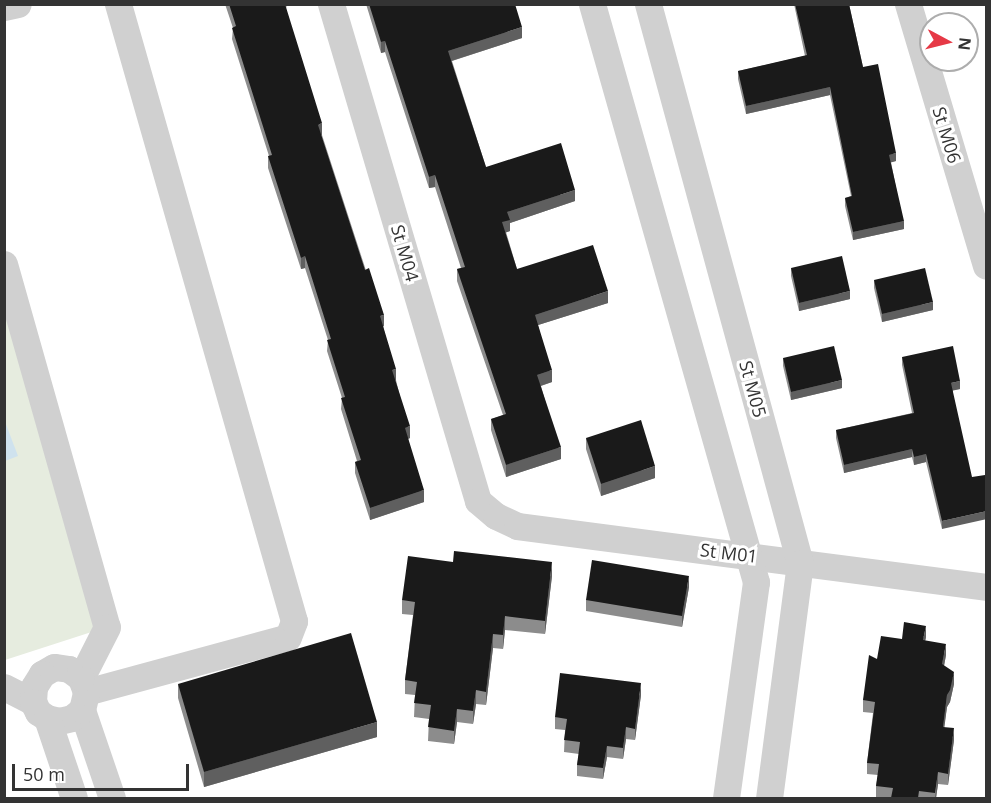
<!DOCTYPE html>
<style>
body{margin:0}
#map{position:relative;width:991px;height:803px;overflow:hidden;background:#fff;font-family:"Open Sans",sans-serif}
div>[style]{position:absolute}
.green>*{inset:0;background:#e6ecdf}
.water>*{inset:0;background:#cfe2ee}
.minor>*{height:27px;margin:-13.5px;padding:0 13.5px;transform-origin:13.5px;border-radius:13.5px;background:#d0d0d0}
.wall>*{inset:0;background:#8c8c8c}
.shaded-wall>*{inset:0;background:#5f5f5f}
.building>*{inset:0;background:#1a1a1a}
span{translate:-50% -50%;white-space:nowrap;text-align:center;line-height:1.15;-webkit-text-stroke:6px #fff;paint-order:stroke}
.street-label{font-size:18px;color:#333}
.frame{position:absolute;inset:0;border:6px solid #333;pointer-events:none}
.north{position:absolute;left:919px;top:12px;width:60px;height:60px;box-sizing:border-box;background:#fff;border:2px solid #adadad;border-radius:50%;rotate:97deg;font-size:16px;font-weight:700;line-height:24px;text-align:center;color:#333}
.north::after{content:'';display:block;margin:auto;width:21px;height:27px;background:#e63946;clip-path:polygon(50% 0,100% 100%,50% 72%,0 100%)}
.scale{position:absolute;left:12px;top:764px;width:177px;height:27px;box-sizing:border-box;border:3px solid #333;border-top:0;padding-left:8px;font-size:18px;line-height:21px;white-space:nowrap;color:#333;-webkit-text-stroke:4px #fff;paint-order:stroke}
</style>
<div id="map">
<div class="green">
<i style="clip-path:polygon(4px 264px,107px 627px,5px 660px,4px 660px)"></i>
</div>
<div class="water">
<i style="clip-path:polygon(4px 419px,18px 456px,5px 461px,4px 461px)"></i>
</div>
<div class="minor">
<i style="left:331px;top:4px;width:518px;rotate:73.52deg"></i>
<i style="left:478px;top:501px;width:23px;rotate:40deg"></i>
<i style="left:496px;top:516px;width:23px;rotate:25deg"></i>
<i style="left:517px;top:526px;width:473px;rotate:7.4deg"></i>
<i style="left:592px;top:4px;width:601px;rotate:74.16deg"></i>
<i style="left:756px;top:582px;width:218px;rotate:97.9deg"></i>
<i style="left:648px;top:4px;width:579px;rotate:74.79deg"></i>
<i style="left:800px;top:563px;width:237px;rotate:97.5deg"></i>
<i style="left:908px;top:4px;width:273px;rotate:73.4deg"></i>
<i style="left:4px;top:7px;width:14px;rotate:-12deg"></i>
<i style="left:4px;top:264px;width:377px;rotate:74.2deg"></i>
<i style="left:107px;top:627px;width:57px;rotate:117deg"></i>
<i style="left:4px;top:687px;width:33px;rotate:27deg"></i>
<i style="left:86px;top:692px;width:209px;rotate:-15.2deg"></i>
<i style="left:288px;top:637px;width:17px;rotate:-69deg"></i>
<i style="left:294px;top:621px;width:642px;rotate:-105.92deg"></i>
<i style="left:82px;top:710px;width:93px;rotate:71.2deg"></i>
<i style="left:47px;top:718px;width:12px;rotate:14deg"></i>
<i style="left:59px;top:721px;width:13px;rotate:-13deg"></i>
<i style="left:72px;top:718px;width:13px;rotate:-39deg"></i>
<i style="left:82px;top:710px;width:18px;rotate:-77deg"></i>
<i style="left:86px;top:692px;width:15px;rotate:-110deg"></i>
<i style="left:81px;top:678px;width:15px;rotate:-143deg"></i>
<i style="left:69px;top:669px;width:15px;rotate:-172deg"></i>
<i style="left:54px;top:667px;width:14px;rotate:150deg"></i>
<i style="left:42px;top:674px;width:15px;rotate:122deg"></i>
<i style="left:34px;top:687px;width:15px;rotate:94deg"></i>
<i style="left:33px;top:702px;width:11px;rotate:63deg"></i>
<i style="left:38px;top:712px;width:11px;rotate:34deg"></i>
<i style="left:47px;top:718px;width:84px;rotate:71.4deg"></i>
</div>
<div class="wall">
<i style="clip-path:polygon(225px 4px,287px 4px,286px 9px,322px 135px,384px 326px,383px 326px,396px 380px,410px 438px,408px 439px,424px 502px,370px 520px,355px 473px,355px 462px,357px 461px,341px 409px,342px 398px,327px 351px,328px 340px,305px 268px,301px 269px,268px 168px,268px 156px,269px 156px,232px 39px,233px 28px)"></i>
<i style="clip-path:polygon(366px 4px,429px 4px,430px 5px,522px 38px,452px 61px,486px 167px,575px 201px,510px 223px,510px 231px,506px 232px,517px 269px,608px 303px,538px 325px,552px 382px,541px 386px,561px 459px,506px 477px,491px 430px,491px 419px,503px 415px,457px 281px,457px 269px,461px 268px,435px 187px,429px 188px,385px 52px,381px 53px)"></i>
<i style="clip-path:polygon(794px 4px,849px 4px,863px 67px,896px 161px,891px 162px,904px 229px,853px 240px,845px 206px,845px 198px,851px 196px,830px 95px,746px 114px,738px 79px,738px 71px,805px 56px)"></i>
<i style="clip-path:polygon(791px 268px,850px 299px,799px 311px,791px 276px)"></i>
<i style="clip-path:polygon(874px 280px,933px 310px,882px 322px,874px 288px)"></i>
<i style="clip-path:polygon(902px 357px,960px 389px,953px 390px,942px 529px,926px 462px,914px 465px,912px 457px,844px 473px,836px 438px,836px 430px,912px 413px,902px 365px)"></i>
<i style="clip-path:polygon(783px 358px,842px 388px,791px 400px,783px 366px)"></i>
<i style="clip-path:polygon(586px 438px,655px 478px,601px 496px,586px 449px)"></i>
<i style="clip-path:polygon(552px 576px,545px 634px,505px 630px,503px 649px,493px 648px,486px 705px,476px 704px,473px 724px,457px 722px,454px 744px,428px 741px,429px 719px,414px 717px,415px 695px,405px 694px,405px 680px,413px 615px,402px 614px,402px 600px)"></i>
<i style="clip-path:polygon(689px 587px,682px 627px,586px 611px,586px 600px)"></i>
<i style="clip-path:polygon(926px 637px,925px 641px,946px 655px,944px 666px,954px 684px,950px 702px,947px 707px,944px 727px,954px 740px,948px 785px,938px 784px,936px 798px,886px 798px,876px 797px,876px 786px,878px 775px,867px 774px,867px 763px,873px 713px,863px 712px,863px 700px,877px 659px,902px 639px)"></i>
<i style="clip-path:polygon(178px 684px,377px 737px,204px 787px,178px 698px)"></i>
<i style="clip-path:polygon(641px 695px,635px 740px,626px 739px,623px 759px,607px 757px,603px 779px,577px 776px,577px 765px,579px 754px,564px 752px,565px 730px,555px 729px,555px 717px)"></i>
</div>
<div class="shaded-wall">
<i style="clip-path:polygon(522px 27px,522px 38px,448px 62px,448px 51px)"></i>
<i style="clip-path:polygon(385px 41px,385px 52px,381px 53px,381px 42px)"></i>
<i style="clip-path:polygon(830px 87px,830px 95px,746px 114px,746px 106px)"></i>
<i style="clip-path:polygon(322px 123px,322px 135px,318px 136px,318px 125px)"></i>
<i style="clip-path:polygon(896px 153px,896px 161px,889px 163px,889px 155px)"></i>
<i style="clip-path:polygon(435px 175px,435px 187px,429px 188px,429px 177px)"></i>
<i style="clip-path:polygon(575px 190px,575px 201px,510px 223px,510px 231px,502px 234px,502px 222px,507px 212px)"></i>
<i style="clip-path:polygon(904px 221px,904px 229px,853px 240px,853px 232px)"></i>
<i style="clip-path:polygon(305px 256px,305px 268px,301px 269px,301px 258px)"></i>
<i style="clip-path:polygon(608px 291px,608px 303px,535px 326px,535px 315px)"></i>
<i style="clip-path:polygon(850px 291px,850px 299px,799px 311px,799px 303px)"></i>
<i style="clip-path:polygon(933px 302px,933px 310px,882px 322px,882px 314px)"></i>
<i style="clip-path:polygon(384px 315px,384px 326px,380px 328px,380px 316px)"></i>
<i style="clip-path:polygon(396px 369px,396px 380px,392px 382px,392px 370px)"></i>
<i style="clip-path:polygon(552px 370px,552px 382px,537px 387px,537px 375px)"></i>
<i style="clip-path:polygon(842px 380px,842px 388px,791px 400px,791px 392px)"></i>
<i style="clip-path:polygon(960px 381px,960px 389px,951px 391px,951px 383px)"></i>
<i style="clip-path:polygon(410px 426px,410px 438px,405px 440px,405px 428px)"></i>
<i style="clip-path:polygon(561px 447px,561px 459px,506px 477px,506px 465px)"></i>
<i style="clip-path:polygon(912px 449px,912px 457px,844px 473px,844px 465px)"></i>
<i style="clip-path:polygon(926px 454px,926px 462px,914px 465px,914px 457px)"></i>
<i style="clip-path:polygon(655px 466px,655px 478px,601px 496px,601px 484px)"></i>
<i style="clip-path:polygon(424px 490px,424px 502px,370px 520px,370px 508px)"></i>
<i style="clip-path:polygon(987px 511px,987px 519px,942px 529px,942px 521px)"></i>
<i style="clip-path:polygon(552px 562px,552px 576px,545px 634px,545px 621px)"></i>
<i style="clip-path:polygon(689px 576px,689px 587px,682px 627px,682px 616px)"></i>
<i style="clip-path:polygon(505px 616px,505px 630px,503px 649px,503px 635px)"></i>
<i style="clip-path:polygon(926px 626px,926px 637px,923px 652px,923px 640px)"></i>
<i style="clip-path:polygon(493px 634px,493px 648px,486px 705px,486px 692px)"></i>
<i style="clip-path:polygon(946px 644px,946px 655px,942px 676px,942px 664px)"></i>
<i style="clip-path:polygon(954px 672px,954px 684px,950px 702px,947px 707px,943px 738px,943px 727px,947px 695px)"></i>
<i style="clip-path:polygon(641px 683px,641px 695px,635px 740px,635px 729px)"></i>
<i style="clip-path:polygon(476px 690px,476px 704px,473px 724px,473px 711px)"></i>
<i style="clip-path:polygon(457px 709px,457px 722px,454px 744px,454px 731px)"></i>
<i style="clip-path:polygon(377px 722px,377px 737px,204px 787px,204px 772px)"></i>
<i style="clip-path:polygon(626px 727px,626px 739px,623px 759px,623px 748px)"></i>
<i style="clip-path:polygon(954px 728px,954px 740px,948px 785px,948px 774px)"></i>
<i style="clip-path:polygon(607px 746px,607px 757px,603px 779px,603px 768px)"></i>
<i style="clip-path:polygon(938px 772px,938px 784px,936px 798px,935px 798px)"></i>
</div>
<div class="building">
<i style="clip-path:polygon(229px 4px,285px 4px,322px 123px,318px 125px,365px 270px,369px 268px,384px 315px,380px 316px,396px 369px,392px 370px,410px 426px,405px 428px,424px 490px,370px 508px,355px 462px,361px 460px,341px 398px,345px 397px,327px 340px,331px 339px,305px 256px,301px 258px,268px 156px,272px 155px,232px 28px,236px 26px)"></i>
<i style="clip-path:polygon(369px 4px,429px 4px,430px 5px,433px 4px,515px 4px,522px 27px,448px 51px,486px 167px,561px 143px,575px 190px,507px 212px,510px 220px,502px 222px,517px 269px,593px 245px,608px 291px,535px 315px,552px 370px,537px 375px,561px 447px,506px 465px,491px 419px,506px 414px,457px 269px,465px 267px,435px 175px,429px 177px,385px 41px,381px 42px)"></i>
<i style="clip-path:polygon(795px 4px,849px 4px,863px 67px,878px 64px,896px 153px,889px 155px,904px 221px,853px 232px,845px 198px,852px 196px,830px 87px,746px 106px,738px 71px,807px 55px)"></i>
<i style="clip-path:polygon(842px 256px,850px 291px,799px 303px,791px 268px)"></i>
<i style="clip-path:polygon(925px 268px,933px 302px,882px 314px,874px 280px)"></i>
<i style="clip-path:polygon(834px 346px,842px 380px,791px 392px,783px 358px)"></i>
<i style="clip-path:polygon(953px 346px,960px 381px,951px 383px,972px 477px,985px 475px,987px 483px,987px 511px,942px 521px,926px 454px,914px 457px,912px 449px,844px 465px,836px 430px,914px 413px,902px 357px)"></i>
<i style="clip-path:polygon(641px 420px,655px 466px,601px 484px,586px 438px)"></i>
<i style="clip-path:polygon(454px 551px,552px 562px,545px 621px,505px 616px,503px 635px,493px 634px,486px 692px,476px 690px,473px 711px,457px 709px,454px 731px,428px 727px,431px 705px,414px 703px,417px 682px,405px 680px,415px 602px,402px 600px,408px 556px,453px 562px)"></i>
<i style="clip-path:polygon(592px 560px,689px 576px,682px 616px,586px 600px)"></i>
<i style="clip-path:polygon(904px 622px,926px 626px,923px 640px,946px 644px,942px 664px,954px 672px,950px 690px,947px 695px,943px 727px,954px 728px,948px 774px,938px 772px,935px 793px,919px 791px,918px 798px,891px 798px,893px 788px,876px 786px,879px 764px,867px 763px,875px 702px,863px 700px,869px 655px,877px 659px,881px 636px,902px 639px)"></i>
<i style="clip-path:polygon(351px 633px,377px 722px,204px 772px,178px 684px)"></i>
<i style="clip-path:polygon(560px 673px,641px 683px,635px 729px,626px 727px,623px 748px,607px 746px,603px 768px,577px 765px,580px 742px,564px 740px,567px 719px,555px 717px)"></i>
</div>
<div class="street-label">
<span style="left:947px;top:135px;rotate:73deg">St M06</span>
<span style="left:405px;top:253px;rotate:74deg">St M04</span>
<span style="left:753px;top:389px;rotate:75deg">St M05</span>
<span style="left:729px;top:553px;rotate:7deg">St M01</span>
</div>
<div class="frame"></div>
<div class="north">N</div>
<div class="scale">50 m</div>
</div>
